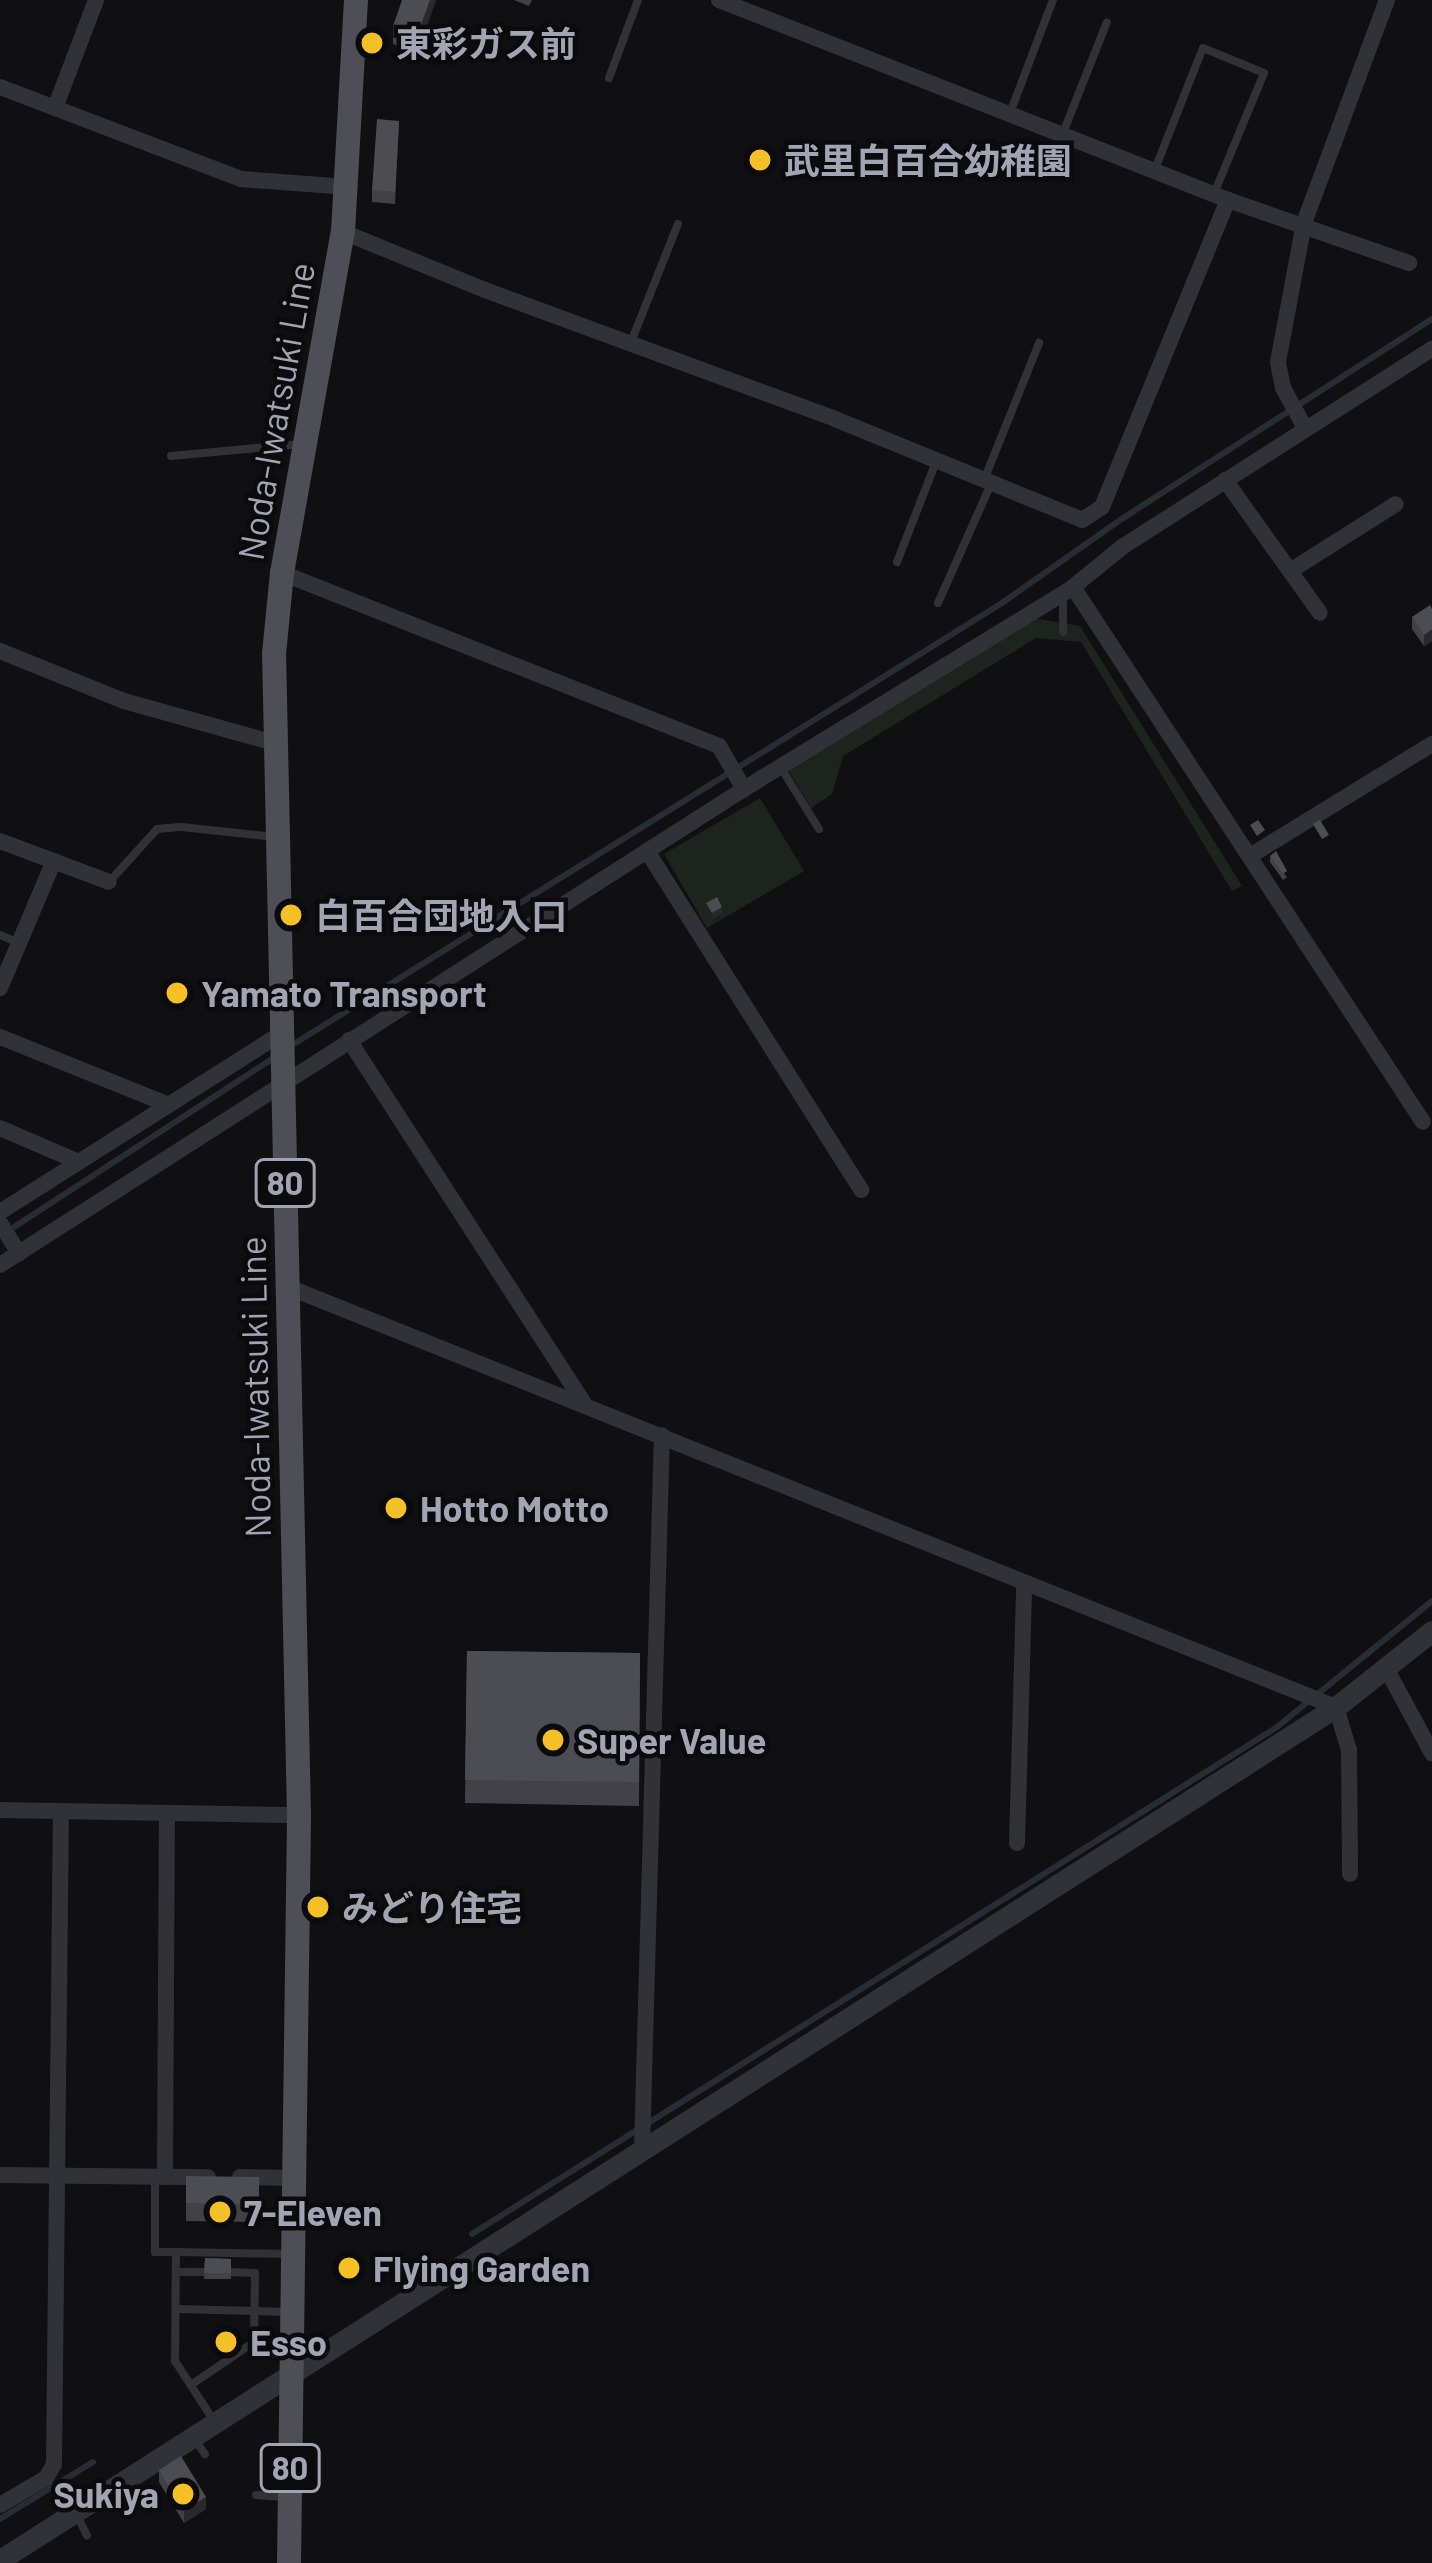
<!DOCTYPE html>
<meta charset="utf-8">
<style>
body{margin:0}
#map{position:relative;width:1432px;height:2563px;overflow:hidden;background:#101012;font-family:Barlow,"Noto Sans JP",sans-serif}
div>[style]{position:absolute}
.green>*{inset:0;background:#1d241e}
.stream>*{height:6px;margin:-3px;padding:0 3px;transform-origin:3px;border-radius:3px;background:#272d35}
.service>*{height:8px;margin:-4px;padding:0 4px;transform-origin:4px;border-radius:4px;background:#313237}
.minor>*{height:16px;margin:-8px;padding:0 8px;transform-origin:8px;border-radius:8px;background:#313237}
.tertiary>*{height:21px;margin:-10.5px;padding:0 10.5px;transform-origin:10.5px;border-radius:10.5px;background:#313237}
.primary>*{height:24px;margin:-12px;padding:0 12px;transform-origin:12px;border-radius:12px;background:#4d4e56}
.wall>*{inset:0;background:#414147}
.shaded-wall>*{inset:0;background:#29292d}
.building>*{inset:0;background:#4c4c53}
.dots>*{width:33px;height:33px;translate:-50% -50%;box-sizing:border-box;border:6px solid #0b0b0d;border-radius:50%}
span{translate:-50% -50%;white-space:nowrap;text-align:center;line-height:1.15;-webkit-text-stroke:9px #0b0b0d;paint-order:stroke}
.shield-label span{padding:3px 9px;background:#0b0b0d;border:3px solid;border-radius:9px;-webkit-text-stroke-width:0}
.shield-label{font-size:33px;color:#a1a5b3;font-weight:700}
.poi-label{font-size:36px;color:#a1a5b3;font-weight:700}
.left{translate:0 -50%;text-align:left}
.right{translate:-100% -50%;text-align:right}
.street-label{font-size:36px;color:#a1a5b3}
</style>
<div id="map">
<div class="green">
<i style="clip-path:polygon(1033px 618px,1080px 626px,1242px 886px,1232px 891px,1081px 642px,1036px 638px,843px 756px,832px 794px,811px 808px,788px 770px)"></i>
<i style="clip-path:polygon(760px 798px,804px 871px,707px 928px,664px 854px)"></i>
</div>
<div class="stream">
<i style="left:289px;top:1047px;width:840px;rotate:-31.91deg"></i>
<i style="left:1002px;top:603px;width:144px;rotate:-35.1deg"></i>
<i style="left:1120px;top:520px;width:371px;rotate:-32.8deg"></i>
<i style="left:8px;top:1231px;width:316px;rotate:-33.1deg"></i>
<i style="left:472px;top:2234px;width:951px;rotate:-32.2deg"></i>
<i style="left:1277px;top:1727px;width:200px;rotate:-39.1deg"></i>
<i style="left:0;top:2519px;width:109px;rotate:-31.5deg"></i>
</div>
<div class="service">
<i style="left:609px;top:78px;width:83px;rotate:-69.6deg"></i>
<i style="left:1010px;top:113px;width:121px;rotate:-69.2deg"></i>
<i style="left:1063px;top:133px;width:119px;rotate:-68.4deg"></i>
<i style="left:1155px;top:169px;width:130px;rotate:-68.4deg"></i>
<i style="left:1203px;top:48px;width:66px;rotate:22.3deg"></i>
<i style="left:1264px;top:73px;width:131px;rotate:112.5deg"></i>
<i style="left:631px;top:342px;width:127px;rotate:-68.3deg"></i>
<i style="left:171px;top:456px;width:131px;rotate:-5.3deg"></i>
<i style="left:984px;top:480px;width:148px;rotate:-68.1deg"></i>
<i style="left:897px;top:562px;width:107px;rotate:-68.7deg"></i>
<i style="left:1063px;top:595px;width:37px;rotate:90deg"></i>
<i style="left:938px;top:603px;width:130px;rotate:-66deg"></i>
<i style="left:781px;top:768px;width:72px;rotate:58.1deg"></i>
<i style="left:110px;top:881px;width:70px;rotate:-47.9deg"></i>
<i style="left:157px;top:829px;width:25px;rotate:-5deg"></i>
<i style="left:182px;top:827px;width:94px;rotate:6.1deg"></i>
<i style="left:0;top:935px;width:21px;rotate:23deg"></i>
<i style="left:155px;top:2178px;width:74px;rotate:90deg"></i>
<i style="left:155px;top:2252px;width:21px"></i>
<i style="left:176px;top:2272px;width:34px"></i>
<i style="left:176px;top:2309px;width:112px;rotate:1.5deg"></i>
<i style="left:191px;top:2385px;width:76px;rotate:-34.3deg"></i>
<i style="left:254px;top:2342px;width:69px;rotate:-89.2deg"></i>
<i style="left:255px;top:2273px;width:30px;rotate:-178deg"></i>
<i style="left:214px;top:2421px;width:72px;rotate:-123deg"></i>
<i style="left:175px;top:2361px;width:109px;rotate:-89.5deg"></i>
<i style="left:176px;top:2252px;width:111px;rotate:1deg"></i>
<i style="left:193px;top:2437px;width:21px;rotate:55deg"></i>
<i style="left:125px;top:2481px;width:21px;rotate:59deg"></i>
<i style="left:256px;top:2495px;width:32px;rotate:4deg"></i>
<i style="left:76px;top:2513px;width:25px;rotate:64deg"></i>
</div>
<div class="minor">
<i style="left:719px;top:0;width:547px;rotate:21.45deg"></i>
<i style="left:1228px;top:200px;width:192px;rotate:19.2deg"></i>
<i style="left:0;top:87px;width:258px;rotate:20.9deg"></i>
<i style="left:241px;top:179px;width:107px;rotate:4.3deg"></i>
<i style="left:55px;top:108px;width:116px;rotate:-69.2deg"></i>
<i style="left:343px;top:232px;width:153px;rotate:22.2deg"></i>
<i style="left:485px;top:290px;width:373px;rotate:20.2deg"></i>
<i style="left:835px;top:419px;width:267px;rotate:22.2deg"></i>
<i style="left:1082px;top:520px;width:24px;rotate:-33deg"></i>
<i style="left:1102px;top:507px;width:332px;rotate:-67.7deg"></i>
<i style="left:1305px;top:428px;width:46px;rotate:-118.8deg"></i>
<i style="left:1283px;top:388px;width:26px;rotate:-101deg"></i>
<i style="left:1278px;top:362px;width:141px;rotate:-79.4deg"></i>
<i style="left:1304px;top:223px;width:238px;rotate:-69.6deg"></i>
<i style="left:1225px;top:480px;width:163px;rotate:54.5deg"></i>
<i style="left:1290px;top:571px;width:125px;rotate:-32.3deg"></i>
<i style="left:282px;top:573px;width:470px;rotate:21.6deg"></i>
<i style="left:719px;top:746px;width:50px;rotate:59.8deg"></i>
<i style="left:1073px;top:587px;width:639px;rotate:56.81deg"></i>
<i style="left:0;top:651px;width:134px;rotate:22deg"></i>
<i style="left:124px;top:701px;width:156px;rotate:15.6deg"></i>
<i style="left:0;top:841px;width:116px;rotate:20.6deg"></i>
<i style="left:647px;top:851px;width:401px;rotate:57.7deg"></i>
<i style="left:1250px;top:856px;width:214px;rotate:-31.6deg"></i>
<i style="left:0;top:988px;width:138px;rotate:-67deg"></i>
<i style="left:0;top:1037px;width:182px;rotate:21.9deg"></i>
<i style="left:349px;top:1040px;width:431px;rotate:57.1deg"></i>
<i style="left:0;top:1128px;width:86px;rotate:23.3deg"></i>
<i style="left:0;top:1212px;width:332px;rotate:-32.4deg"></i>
<i style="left:0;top:1223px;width:36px;rotate:58deg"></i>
<i style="left:0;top:1265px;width:883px;rotate:-32.61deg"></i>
<i style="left:744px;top:789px;width:386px;rotate:-31.5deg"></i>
<i style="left:1073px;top:587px;width:63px;rotate:-39.2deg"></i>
<i style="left:1122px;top:547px;width:368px;rotate:-32.6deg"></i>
<i style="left:288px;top:1287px;width:1129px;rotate:21.84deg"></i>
<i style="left:1336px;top:1707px;width:45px;rotate:73.2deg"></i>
<i style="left:1349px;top:1750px;width:124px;rotate:89.5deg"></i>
<i style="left:1386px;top:1668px;width:97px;rotate:61.6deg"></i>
<i style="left:0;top:1810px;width:299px;rotate:1deg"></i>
<i style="left:1017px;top:1843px;width:258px;rotate:-88.4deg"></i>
<i style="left:642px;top:2149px;width:714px;rotate:-88.4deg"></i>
<i style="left:0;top:2175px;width:208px;rotate:0.6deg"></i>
<i style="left:165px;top:2177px;width:364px;rotate:-89.7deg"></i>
<i style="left:240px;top:2177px;width:53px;rotate:1.1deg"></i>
<i style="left:0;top:2505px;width:53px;rotate:-30.4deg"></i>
<i style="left:46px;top:2478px;width:16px;rotate:-60deg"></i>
<i style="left:54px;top:2464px;width:653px;rotate:-89.39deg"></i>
</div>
<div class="tertiary">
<i style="left:0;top:2560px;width:1585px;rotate:-32.56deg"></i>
<i style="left:1336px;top:1707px;width:122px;rotate:-38.4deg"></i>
</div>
<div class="primary">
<i style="left:289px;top:2563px;width:748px;rotate:-89.23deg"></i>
<i style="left:299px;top:1815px;width:1161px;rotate:-91.23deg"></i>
<i style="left:274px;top:654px;width:81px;rotate:-84.4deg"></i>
<i style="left:282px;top:573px;width:346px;rotate:-79.9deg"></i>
<i style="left:343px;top:232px;width:232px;rotate:-86.8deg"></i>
</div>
<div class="wall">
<i style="clip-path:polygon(436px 0,417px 53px,393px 44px,393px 26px)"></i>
<i style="clip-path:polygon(514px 0,532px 0,529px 6px)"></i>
<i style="clip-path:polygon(399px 121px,395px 204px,372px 202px,372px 190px)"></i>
<i style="clip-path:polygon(1432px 609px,1432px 641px,1424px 646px,1412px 629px,1412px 617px)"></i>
<i style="clip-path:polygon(1270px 856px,1287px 877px,1283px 880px,1270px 862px)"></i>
<i style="clip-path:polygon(467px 1651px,640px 1653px,639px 1806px,465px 1803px)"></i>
<i style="clip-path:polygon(259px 2177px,259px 2222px,186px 2221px,186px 2203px)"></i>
<i style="clip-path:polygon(205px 2258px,231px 2259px,231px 2279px,204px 2279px)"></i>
<i style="clip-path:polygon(159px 2470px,206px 2509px,184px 2523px,159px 2482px)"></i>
</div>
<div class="shaded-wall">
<i style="clip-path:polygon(430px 0,436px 0,417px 53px,417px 35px)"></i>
<i style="clip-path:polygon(1432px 629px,1432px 641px,1424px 646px,1424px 635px)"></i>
<i style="clip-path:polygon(722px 907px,722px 913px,712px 919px,712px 913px)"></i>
<i style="clip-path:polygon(206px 2497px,206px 2509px,184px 2523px,184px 2511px)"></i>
</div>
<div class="building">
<i style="clip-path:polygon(402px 0,430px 0,417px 35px,393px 26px)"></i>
<i style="clip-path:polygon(377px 119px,399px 121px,395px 192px,372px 190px)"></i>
<i style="clip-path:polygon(1430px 605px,1432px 609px,1432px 629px,1424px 635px,1412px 617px)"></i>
<i style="clip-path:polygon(1258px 820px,1265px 830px,1257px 836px,1250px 825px)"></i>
<i style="clip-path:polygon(1320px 820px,1329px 835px,1322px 839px,1313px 824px)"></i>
<i style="clip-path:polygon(1276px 851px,1287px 871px,1283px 874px,1270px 856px)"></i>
<i style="clip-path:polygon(717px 897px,722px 907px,712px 913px,706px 903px)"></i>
<i style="clip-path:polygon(467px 1651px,640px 1653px,639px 1782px,465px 1780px)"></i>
<i style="clip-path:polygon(186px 2176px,259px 2177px,259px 2204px,186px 2203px)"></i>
<i style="clip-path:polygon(205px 2258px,231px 2259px,231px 2273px,204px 2273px)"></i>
<i style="clip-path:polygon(181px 2456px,206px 2497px,184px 2511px,159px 2470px)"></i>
</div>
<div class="dots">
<i style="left:372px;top:43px;background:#f4c026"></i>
<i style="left:760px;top:160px;background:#f4c026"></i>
<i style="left:291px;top:915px;background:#f4c026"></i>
<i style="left:177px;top:993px;background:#f4c026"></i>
<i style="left:396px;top:1508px;background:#f4c026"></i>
<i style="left:553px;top:1740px;background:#f4c026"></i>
<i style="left:318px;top:1907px;background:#f4c026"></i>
<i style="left:220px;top:2212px;background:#f4c026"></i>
<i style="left:349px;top:2268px;background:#f4c026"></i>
<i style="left:226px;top:2342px;background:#f4c026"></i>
<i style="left:183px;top:2494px;background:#f4c026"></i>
</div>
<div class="shield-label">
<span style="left:285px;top:1183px">80</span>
<span style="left:290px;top:2468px">80</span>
</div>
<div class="poi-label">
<span class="left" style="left:396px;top:43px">東彩ガス前</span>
<span class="left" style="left:784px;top:160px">武里白百合幼稚園</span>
<span class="left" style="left:315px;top:915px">白百合団地入口</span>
<span class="left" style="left:201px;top:993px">Yamato Transport</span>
<span class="left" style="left:420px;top:1508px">Hotto Motto</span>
<span class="left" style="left:577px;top:1740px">Super Value</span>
<span class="left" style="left:342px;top:1907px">みどり住宅</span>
<span class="left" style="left:244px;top:2212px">7-Eleven</span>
<span class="left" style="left:373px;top:2268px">Flying Garden</span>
<span class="left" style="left:250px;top:2342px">Esso</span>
<span class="right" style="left:159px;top:2494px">Sukiya</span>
</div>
<div class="street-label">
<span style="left:275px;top:411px;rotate:-80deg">Noda-Iwatsuki Line</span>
<span style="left:254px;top:1387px;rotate:-91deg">Noda-Iwatsuki Line</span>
</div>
</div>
